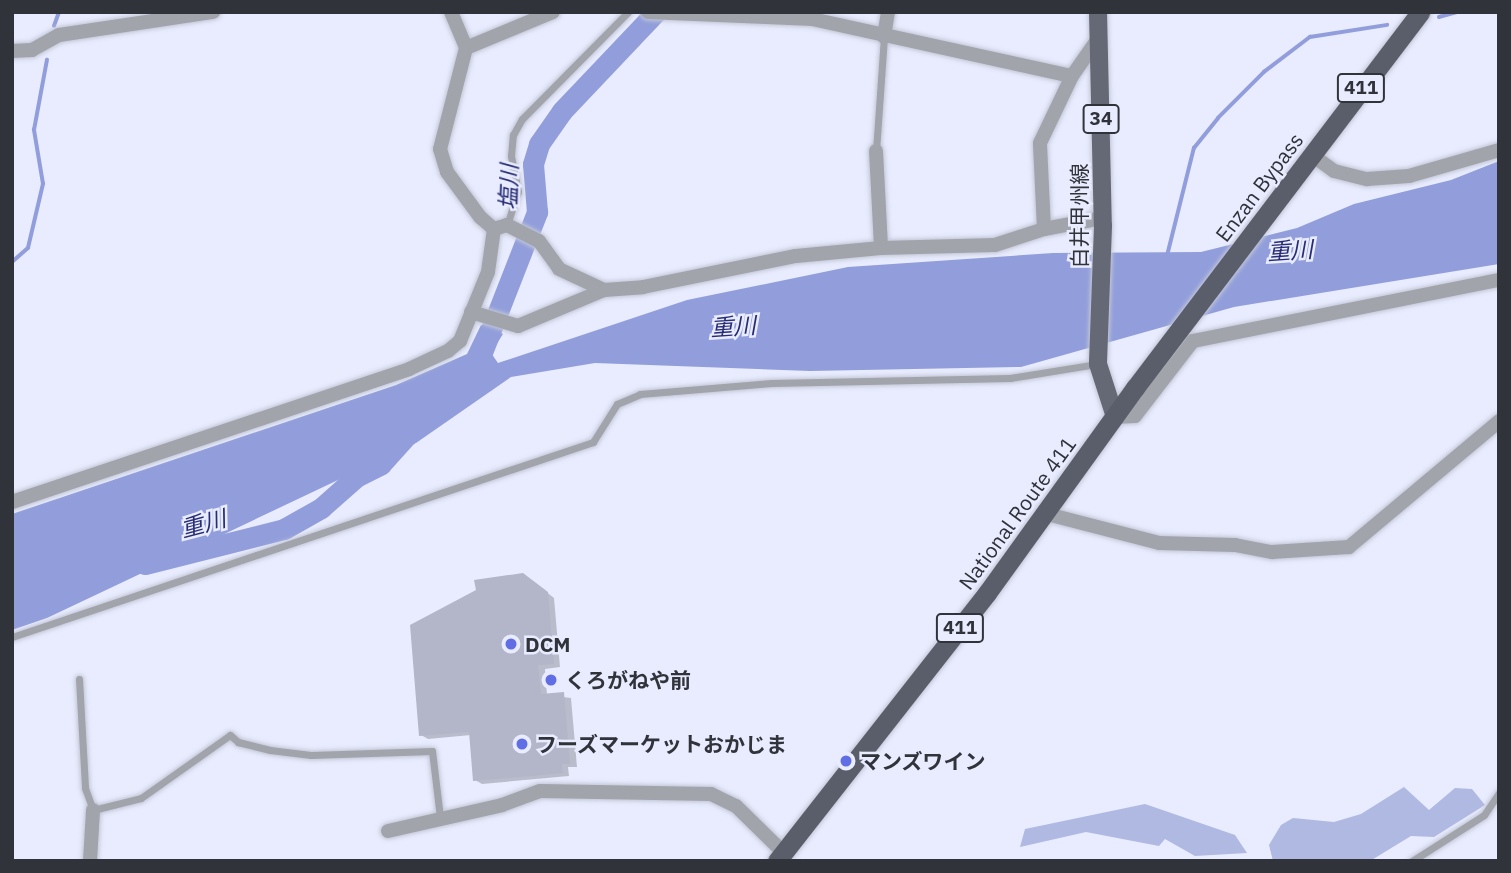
<!DOCTYPE html>
<meta charset="utf-8">
<style>
body{margin:0}
#map{position:relative;width:1511px;height:873px;overflow:hidden;background:#e8ecfe;font-family:"IBM Plex Sans","Noto Sans JP",sans-serif}
div>[style]{position:absolute}
.green>*{inset:0;background:#afb9e2}
.water>*{inset:0;background:#919edb}
.shadow>*{inset:0;background:#0003}
.stream>*{height:3.5px;margin:-1.75px;padding:0 1.75px;transform-origin:1.75px;border-radius:1.75px;background:#919edb}
.river>*{height:21px;margin:-10.5px;padding:0 10.5px;transform-origin:10.5px;border-radius:10.5px;background:#919edb}
.building>*{inset:0;background:#b2b6c8}
.roads{filter:drop-shadow(0 0 2px #c3c7d7) drop-shadow(0 0 2px #c3c7d7)}
.service>*{height:7px;margin:-3.5px;padding:0 3.5px;transform-origin:3.5px;border-radius:3.5px;background:#a2a4ac}
.minor>*{height:14px;margin:-7px;padding:0 7px;transform-origin:7px;border-radius:7px;background:#a2a4ac}
.primary>*{height:18px;margin:-9px;padding:0 9px;transform-origin:9px;border-radius:9px;background:#656875}
.trunk>*{height:19px;margin:-9.5px;padding:0 9.5px;transform-origin:9.5px;border-radius:9.5px;background:#5a5e6b}
.dots>*{width:19px;height:19px;translate:-50% -50%;box-sizing:border-box;border:4px solid #e8ecfe;border-radius:50%}
span{translate:-50% -50%;white-space:nowrap;text-align:center;line-height:1.15;-webkit-text-stroke:5px #e8ecfe;paint-order:stroke}
.shield-label span{padding:2px 5px;background:#e8ecfe;border:2px solid;border-radius:5px;-webkit-text-stroke-width:0}
.shield-label{font-size:19px;color:#31333a;font-weight:700}
.street-label{font-size:21px;color:#31333a}
.poi-label{font-size:21px;color:#31333a;font-weight:700}
.left{translate:0 -50%;text-align:left}
.water-label{font-size:23px;color:#272c73;font-style:italic}
.frame{position:absolute;inset:0;border:14px solid #31333a;pointer-events:none}
</style>
<div id="map">
<div class="green">
<i style="clip-path:polygon(1404px 787px,1429px 810px,1455px 788px,1472px 789px,1485px 805px,1434px 837px,1411px 836px,1370px 861px,1273px 861px,1269px 845px,1281px 825px,1293px 818px,1334px 822px,1361px 814px)"></i>
<i style="clip-path:polygon(1145px 804px,1235px 835px,1247px 853px,1195px 856px,1165px 839px,1159px 846px,1086px 832px,1020px 847px,1025px 829px)"></i>
</div>
<div class="water">
<i style="clip-path:polygon(1499px 161px,1499px 264px,1234px 307px,1021px 367px,810px 371px,595px 363px,511px 377px,416px 443px,47px 618px,12px 630px,12px 514px,396px 385px,467px 354px,481px 325px,503px 334px,491px 353px,498px 363px,687px 300px,848px 267px,1053px 253px,1201px 252px,1297px 228px,1354px 204px,1451px 180px)"></i>
</div>
<div class="shadow">
<i style="clip-path:polygon(530px 579px,554px 598px,560px 667px,545px 669px,547px 695px,571px 698px,577px 767px,568px 767px,569px 776px,482px 784px,475px 780px,471px 735px,428px 739px,421px 735px)"></i>
</div>
<div class="stream">
<i style="left:1439px;top:17px;width:20px;rotate:-15deg"></i>
<i style="left:54px;top:26px;width:15px;rotate:-70deg"></i>
<i style="left:1167px;top:256px;width:111px;rotate:-76deg"></i>
<i style="left:1194px;top:148px;width:38px;rotate:-51deg"></i>
<i style="left:1218px;top:118px;width:65px;rotate:-45deg"></i>
<i style="left:1264px;top:72px;width:58px;rotate:-37.3deg"></i>
<i style="left:1310px;top:37px;width:78px;rotate:-8.9deg"></i>
<i style="left:12px;top:262px;width:21px;rotate:-41deg"></i>
<i style="left:28px;top:248px;width:66px;rotate:-76.8deg"></i>
<i style="left:43px;top:184px;width:55px;rotate:-99.5deg"></i>
<i style="left:34px;top:130px;width:71px;rotate:-79.5deg"></i>
</div>
<div class="river">
<i style="left:481px;top:355px;width:154px;rotate:-68.6deg"></i>
<i style="left:537px;top:212px;width:48px;rotate:-94.8deg"></i>
<i style="left:533px;top:164px;width:21px;rotate:-73deg"></i>
<i style="left:539px;top:144px;width:40px;rotate:-55.1deg"></i>
<i style="left:562px;top:111px;width:137px;rotate:-46.5deg"></i>
<i style="left:145px;top:564px;width:143px;rotate:-14.1deg"></i>
<i style="left:284px;top:529px;width:43px;rotate:-29.6deg"></i>
<i style="left:321px;top:508px;width:47px;rotate:-41.5deg"></i>
<i style="left:356px;top:477px;width:28px;rotate:-27deg"></i>
<i style="left:381px;top:464px;width:39px;rotate:-48deg"></i>
</div>
<div class="building">
<i style="clip-path:polygon(523px 573px,548px 592px,554px 664px,538px 665px,541px 694px,564px 692px,570px 764px,562px 764px,563px 773px,473px 781px,469px 732px,419px 736px,410px 625px,476px 590px,474px 580px)"></i>
</div>
<div class="roads">
<div class="service">
<i style="left:876px;top:151px;width:114px;rotate:-86deg"></i>
<i style="left:507px;top:225px;width:35px;rotate:-72deg"></i>
<i style="left:518px;top:192px;width:37px;rotate:-101deg"></i>
<i style="left:511px;top:156px;width:21px;rotate:-85deg"></i>
<i style="left:513px;top:135px;width:18px;rotate:-61deg"></i>
<i style="left:522px;top:119px;width:151px;rotate:-45.3deg"></i>
<i style="left:12px;top:637px;width:613px;rotate:-18.55deg"></i>
<i style="left:593px;top:442px;width:45px;rotate:-57.7deg"></i>
<i style="left:617px;top:404px;width:25px;rotate:-23deg"></i>
<i style="left:640px;top:394px;width:132px;rotate:-4.8deg"></i>
<i style="left:772px;top:383px;width:238px;rotate:-1.2deg"></i>
<i style="left:1010px;top:378px;width:87px;rotate:-9.2deg"></i>
<i style="left:79px;top:679px;width:109px;rotate:86.8deg"></i>
<i style="left:85px;top:788px;width:23px;rotate:70deg"></i>
<i style="left:93px;top:810px;width:49px;rotate:-14deg"></i>
<i style="left:141px;top:798px;width:109px;rotate:-35.3deg"></i>
<i style="left:230px;top:735px;width:11px;rotate:41deg"></i>
<i style="left:238px;top:742px;width:33px;rotate:14deg"></i>
<i style="left:270px;top:750px;width:41px;rotate:7deg"></i>
<i style="left:311px;top:755px;width:121px;rotate:-1.9deg"></i>
<i style="left:432px;top:751px;width:66px;rotate:83.1deg"></i>
<i style="left:1412px;top:861px;width:85px;rotate:-32.6deg"></i>
<i style="left:1484px;top:815px;width:27px;rotate:-56deg"></i>
</div>
<div class="minor">
<i style="left:451px;top:12px;width:39px;rotate:67deg"></i>
<i style="left:466px;top:48px;width:104px;rotate:104.4deg"></i>
<i style="left:440px;top:149px;width:24px;rotate:73deg"></i>
<i style="left:447px;top:172px;width:56px;rotate:53.7deg"></i>
<i style="left:480px;top:217px;width:18px;rotate:41deg"></i>
<i style="left:494px;top:229px;width:14px;rotate:-17deg"></i>
<i style="left:507px;top:225px;width:36px;rotate:27deg"></i>
<i style="left:539px;top:241px;width:34px;rotate:54deg"></i>
<i style="left:559px;top:269px;width:50px;rotate:25deg"></i>
<i style="left:604px;top:290px;width:39px;rotate:-4deg"></i>
<i style="left:643px;top:287px;width:156px;rotate:-11.5deg"></i>
<i style="left:796px;top:256px;width:85px;rotate:-5.4deg"></i>
<i style="left:881px;top:248px;width:114px;rotate:-1.5deg"></i>
<i style="left:995px;top:245px;width:52px;rotate:-18.1deg"></i>
<i style="left:1044px;top:229px;width:86px;rotate:-92.7deg"></i>
<i style="left:1040px;top:143px;width:74px;rotate:-64.5deg"></i>
<i style="left:1072px;top:76px;width:49px;rotate:-55deg"></i>
<i style="left:648px;top:12px;width:164px;rotate:2.4deg"></i>
<i style="left:812px;top:19px;width:266px;rotate:12.4deg"></i>
<i style="left:884px;top:37px;width:25px;rotate:-81deg"></i>
<i style="left:466px;top:48px;width:94px;rotate:-22.5deg"></i>
<i style="left:12px;top:51px;width:20px;rotate:-3deg"></i>
<i style="left:32px;top:50px;width:31px;rotate:-29deg"></i>
<i style="left:59px;top:35px;width:156px;rotate:-8.5deg"></i>
<i style="left:876px;top:151px;width:97px;rotate:87deg"></i>
<i style="left:1312px;top:155px;width:27px;rotate:36deg"></i>
<i style="left:1334px;top:171px;width:34px;rotate:14deg"></i>
<i style="left:1367px;top:179px;width:42px;rotate:-4.1deg"></i>
<i style="left:1409px;top:176px;width:94px;rotate:-16.1deg"></i>
<i style="left:1044px;top:229px;width:59px;rotate:-10.7deg"></i>
<i style="left:471px;top:312px;width:49px;rotate:16.6deg"></i>
<i style="left:518px;top:326px;width:93px;rotate:-22.7deg"></i>
<i style="left:1115px;top:417px;width:20px;rotate:-3deg"></i>
<i style="left:1135px;top:416px;width:95px;rotate:-52.3deg"></i>
<i style="left:1193px;top:341px;width:312px;rotate:-11.3deg"></i>
<i style="left:12px;top:502px;width:419px;rotate:-18.5deg"></i>
<i style="left:409px;top:369px;width:43px;rotate:-24.8deg"></i>
<i style="left:448px;top:351px;width:16px;rotate:-40deg"></i>
<i style="left:460px;top:341px;width:74px;rotate:-67.9deg"></i>
<i style="left:488px;top:272px;width:43px;rotate:-82.1deg"></i>
<i style="left:1047px;top:514px;width:116px;rotate:14.5deg"></i>
<i style="left:1159px;top:543px;width:76px;rotate:1.5deg"></i>
<i style="left:1235px;top:545px;width:38px;rotate:11deg"></i>
<i style="left:1272px;top:552px;width:77px;rotate:-3.7deg"></i>
<i style="left:1349px;top:547px;width:196px;rotate:-40deg"></i>
<i style="left:388px;top:831px;width:117px;rotate:-12.8deg"></i>
<i style="left:502px;top:805px;width:40px;rotate:-20.2deg"></i>
<i style="left:540px;top:791px;width:171px;rotate:1deg"></i>
<i style="left:711px;top:794px;width:28px;rotate:26deg"></i>
<i style="left:736px;top:806px;width:66px;rotate:44.4deg"></i>
<i style="left:90px;top:861px;width:51px;rotate:-86.6deg"></i>
</div>
<div class="primary">
<i style="left:1098px;top:12px;width:214px;rotate:88.7deg"></i>
<i style="left:1103px;top:226px;width:138px;rotate:92.1deg"></i>
<i style="left:1098px;top:364px;width:56px;rotate:72.2deg"></i>
</div>
<div class="trunk">
<i style="left:777px;top:861px;width:340px;rotate:-51.9deg"></i>
<i style="left:987px;top:593px;width:253px;rotate:-54.2deg"></i>
<i style="left:1135px;top:388px;width:472px;rotate:-52.8deg"></i>
</div>
</div>
<div class="dots">
<i style="left:511px;top:644px;background:#606de5"></i>
<i style="left:551px;top:680px;background:#606de5"></i>
<i style="left:522px;top:744px;background:#606de5"></i>
<i style="left:846px;top:761px;background:#606de5"></i>
</div>
<div class="shield-label">
<span style="left:1361px;top:88px">411</span>
<span style="left:1101px;top:119px">34</span>
<span style="left:960px;top:628px">411</span>
</div>
<div class="street-label">
<span style="left:1259px;top:187px;rotate:-53deg">Enzan Bypass</span>
<span style="left:1079px;top:216px;rotate:-90deg">白井甲州線</span>
<span style="left:1017px;top:513px;rotate:-54deg">National Route 411</span>
</div>
<div class="poi-label">
<span class="left" style="left:525px;top:644px">DCM</span>
<span class="left" style="left:565px;top:680px">くろがねや前</span>
<span class="left" style="left:536px;top:744px">フーズマーケットおかじま</span>
<span class="left" style="left:860px;top:761px">マンズワイン</span>
</div>
<div class="water-label">
<span style="left:508px;top:187px;rotate:-88deg">塩川</span>
<span style="left:1290px;top:250px;rotate:-4deg">重川</span>
<span style="left:733px;top:326px;rotate:-4deg">重川</span>
<span style="left:203px;top:523px;rotate:-15deg">重川</span>
</div>
<div class="frame"></div>
</div>
